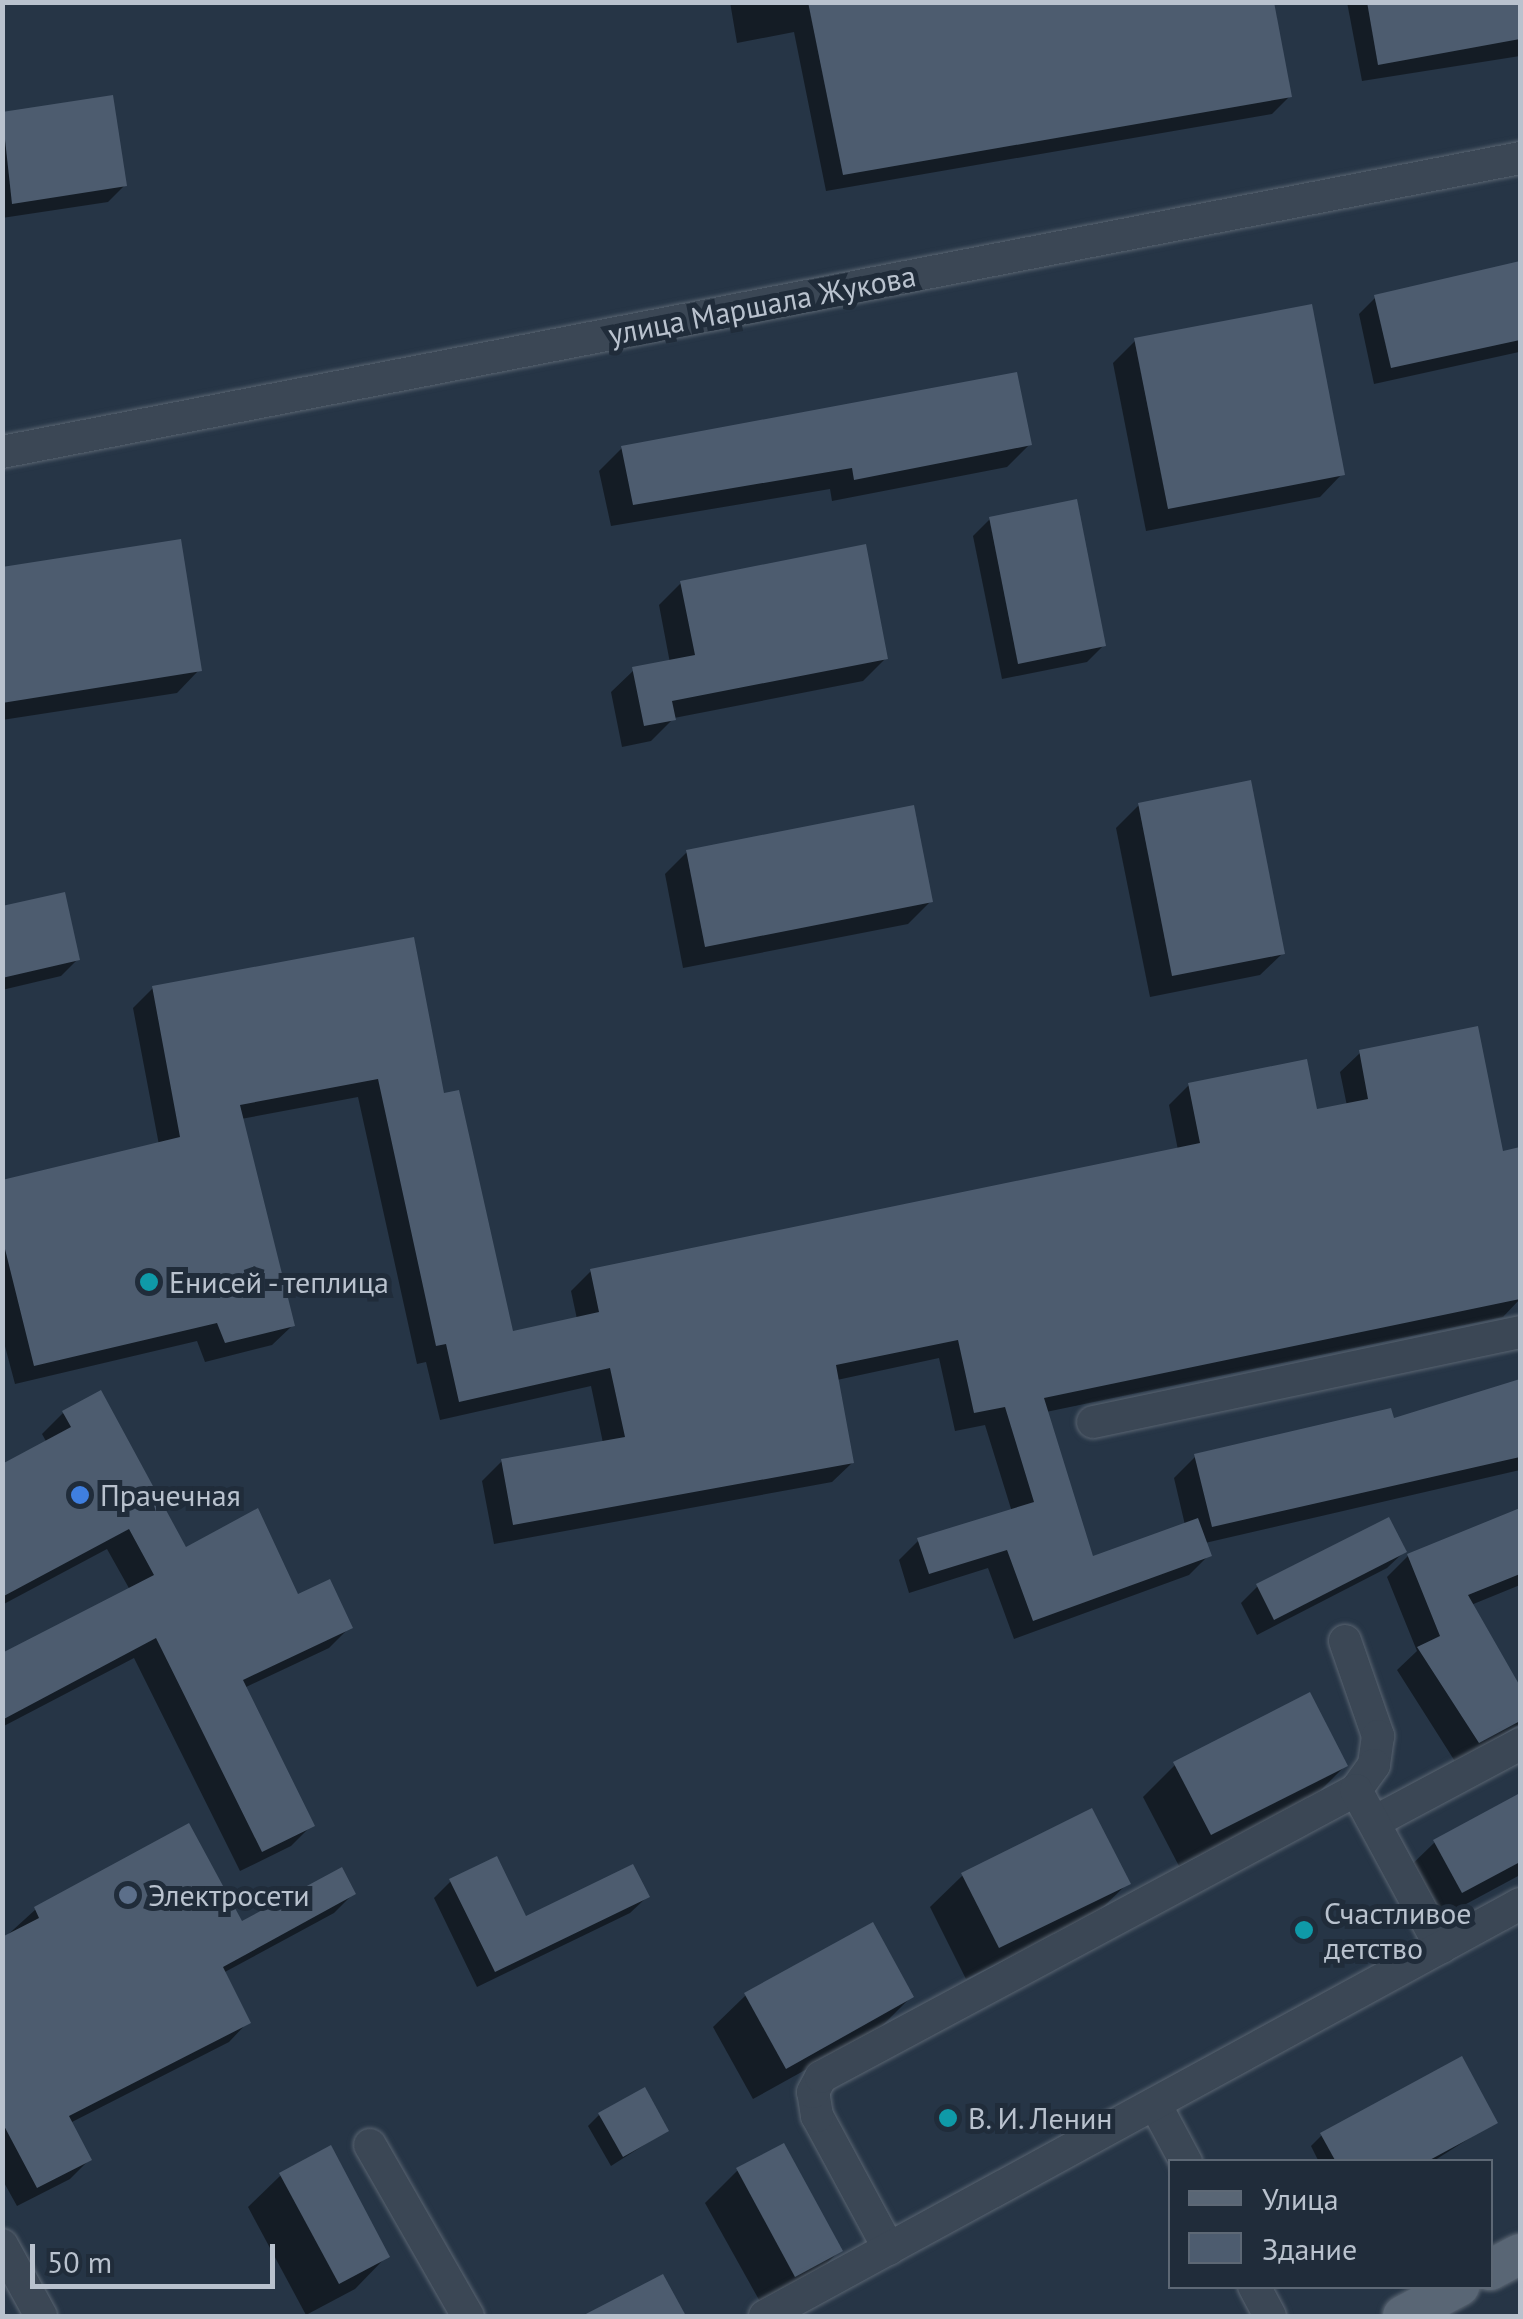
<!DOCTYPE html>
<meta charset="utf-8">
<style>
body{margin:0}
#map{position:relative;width:1523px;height:2319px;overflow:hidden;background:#263546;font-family:"PT Sans",sans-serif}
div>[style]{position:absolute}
.shadow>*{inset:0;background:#0007}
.building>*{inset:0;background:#4d5c6f}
.roads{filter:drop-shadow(0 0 2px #5a6572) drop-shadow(0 0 2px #5a6572)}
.minor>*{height:32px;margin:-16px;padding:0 16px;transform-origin:16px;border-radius:16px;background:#3b4755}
.major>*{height:40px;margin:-20px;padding:0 20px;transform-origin:20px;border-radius:20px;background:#596675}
.dots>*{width:28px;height:28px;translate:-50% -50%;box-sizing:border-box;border:5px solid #202c3a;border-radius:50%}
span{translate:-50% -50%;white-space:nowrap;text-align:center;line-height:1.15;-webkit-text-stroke:10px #202c3a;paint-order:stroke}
.street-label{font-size:30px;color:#b9c2ce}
.poi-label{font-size:30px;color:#b9c2ce}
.left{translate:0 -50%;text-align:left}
.frame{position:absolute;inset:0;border:5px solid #b9c2ce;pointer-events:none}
.legend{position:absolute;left:1168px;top:2159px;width:325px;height:130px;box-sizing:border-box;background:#202c3a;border:2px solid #5d6875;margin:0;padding:12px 18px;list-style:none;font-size:30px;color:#b9c2ce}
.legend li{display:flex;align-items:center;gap:20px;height:50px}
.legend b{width:50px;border:2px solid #5d6875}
.scale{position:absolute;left:30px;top:2244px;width:245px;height:45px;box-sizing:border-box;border:5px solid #b9c2ce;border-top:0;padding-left:12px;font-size:30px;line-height:35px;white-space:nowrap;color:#b9c2ce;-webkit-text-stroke:8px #202c3a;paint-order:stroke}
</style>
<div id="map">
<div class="shadow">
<i style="clip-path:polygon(730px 2px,1272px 2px,1289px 97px,1272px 114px,826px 191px,794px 32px,737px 43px)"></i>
<i style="clip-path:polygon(1347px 2px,1520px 2px,1520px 56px,1362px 81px)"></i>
<i style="clip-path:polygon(2px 115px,125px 185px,108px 202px,2px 218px)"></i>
<i style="clip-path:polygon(1520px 264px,1519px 352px,1374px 384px,1359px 314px,1376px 297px)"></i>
<i style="clip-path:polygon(1136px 340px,1342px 474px,1320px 497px,1146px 531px,1113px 363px)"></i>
<i style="clip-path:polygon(1029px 445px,1007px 467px,832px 501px,830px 489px,611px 526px,599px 471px,622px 448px)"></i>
<i style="clip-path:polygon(990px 519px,1104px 645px,1087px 662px,1002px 679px,973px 536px)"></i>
<i style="clip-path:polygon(2px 570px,199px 670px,177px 693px,2px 720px)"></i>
<i style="clip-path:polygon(681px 583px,886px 658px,863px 681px,674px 718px,651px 741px,622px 747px,611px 692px,634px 670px,670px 663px,659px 605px)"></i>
<i style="clip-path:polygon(1139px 805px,1283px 953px,1260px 975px,1150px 997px,1116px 828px)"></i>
<i style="clip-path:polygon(687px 852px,931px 901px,908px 924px,683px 968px,665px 874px)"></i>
<i style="clip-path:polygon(2px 909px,78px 959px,61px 976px,2px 990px)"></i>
<i style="clip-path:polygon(153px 988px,442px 1096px,511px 1334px,577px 1319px,571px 1291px,591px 1271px,1178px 1150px,1169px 1105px,1189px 1085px,1315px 1112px,1347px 1106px,1340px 1072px,1360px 1053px,1501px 1154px,1520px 1149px,1520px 1299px,1503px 1317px,1046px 1412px,1091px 1559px,1185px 1525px,1174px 1478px,1196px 1456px,1392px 1421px,1520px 1381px,1520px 1470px,1205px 1543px,1209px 1555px,1189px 1575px,1014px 1639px,988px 1568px,909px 1593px,899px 1560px,919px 1540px,1012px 1512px,985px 1425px,955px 1431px,939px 1358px,837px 1380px,852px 1463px,832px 1482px,494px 1544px,482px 1481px,502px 1461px,603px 1443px,591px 1386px,440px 1420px,426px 1362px,417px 1364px,358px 1097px,241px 1119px,292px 1326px,272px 1345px,205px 1362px,197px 1341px,15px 1384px,2px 1335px,2px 1183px,159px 1145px,133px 1008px)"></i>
<i style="clip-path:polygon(63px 1413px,185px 1551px,297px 1597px,350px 1627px,329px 1648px,244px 1688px,312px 1825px,291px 1846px,240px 1871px,134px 1658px,2px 1727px,2px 1655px,130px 1590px,107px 1549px,2px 1605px,2px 1467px,47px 1443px,42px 1434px)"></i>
<i style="clip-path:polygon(1520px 1511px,1520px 1585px,1471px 1605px,1520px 1691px,1520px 1724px,1456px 1763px,1397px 1670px,1417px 1651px,1387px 1577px,1408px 1556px)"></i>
<i style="clip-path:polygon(1404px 1552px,1387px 1568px,1257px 1635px,1241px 1603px,1258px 1586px)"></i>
<i style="clip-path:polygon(1175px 1765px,1345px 1766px,1313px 1798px,1179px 1866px,1143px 1797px)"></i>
<i style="clip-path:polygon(1520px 1796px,1520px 1875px,1429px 1924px,1402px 1874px,1435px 1842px)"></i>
<i style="clip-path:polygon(963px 1875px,1128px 1883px,1095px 1915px,966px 1979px,930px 1907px)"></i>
<i style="clip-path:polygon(451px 1881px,525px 1919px,647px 1897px,630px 1913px,477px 1987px,434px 1898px)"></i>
<i style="clip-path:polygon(353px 1894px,334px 1913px,223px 1973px,248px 2022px,229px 2042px,70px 2123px,89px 2160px,70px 2179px,17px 2206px,2px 2179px,2px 1940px,36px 1909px,241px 1925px)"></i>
<i style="clip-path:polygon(746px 1995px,911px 1997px,879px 2029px,753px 2099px,713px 2027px)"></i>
<i style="clip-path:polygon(599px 2115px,666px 2131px,611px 2166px,588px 2126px)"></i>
<i style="clip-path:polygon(1495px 2122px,1432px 2162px,1319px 2162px,1311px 2146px,1322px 2135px)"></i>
<i style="clip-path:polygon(738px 2170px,840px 2250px,808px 2283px,763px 2307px,705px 2203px)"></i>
<i style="clip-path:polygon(281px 2175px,387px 2256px,355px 2289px,306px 2315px,248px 2207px)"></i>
</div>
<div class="building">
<i style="clip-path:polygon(808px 2px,1274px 2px,1292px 97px,843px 175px)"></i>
<i style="clip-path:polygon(1367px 2px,1520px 2px,1520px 39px,1378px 65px)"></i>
<i style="clip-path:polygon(113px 95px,127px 186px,12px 204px,2px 112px)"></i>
<i style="clip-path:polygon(1520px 261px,1520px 340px,1391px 368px,1374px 295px)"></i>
<i style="clip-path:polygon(1312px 304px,1345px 475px,1168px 509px,1134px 338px)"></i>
<i style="clip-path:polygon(1017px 372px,1032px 445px,854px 480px,852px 468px,633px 505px,621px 446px)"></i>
<i style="clip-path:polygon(1077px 499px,1106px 646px,1018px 664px,989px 517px)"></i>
<i style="clip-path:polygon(181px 539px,202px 671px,2px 703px,2px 567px)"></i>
<i style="clip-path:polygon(866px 544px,888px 659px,672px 701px,676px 720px,644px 726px,632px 667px,695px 655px,680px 581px)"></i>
<i style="clip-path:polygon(1251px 780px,1285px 954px,1172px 976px,1138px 803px)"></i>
<i style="clip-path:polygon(914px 805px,933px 902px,705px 947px,686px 850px)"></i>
<i style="clip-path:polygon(65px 892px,80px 960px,2px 978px,2px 906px)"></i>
<i style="clip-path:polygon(414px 937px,444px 1093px,459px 1090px,513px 1331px,599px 1312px,590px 1269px,1200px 1143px,1188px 1083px,1307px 1059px,1317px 1109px,1368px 1099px,1359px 1050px,1478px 1026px,1503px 1151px,1520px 1147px,1520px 1299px,1044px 1398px,1093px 1556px,1198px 1518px,1212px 1556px,1033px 1621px,1007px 1550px,929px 1574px,917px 1538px,1034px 1502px,1005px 1407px,974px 1413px,958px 1340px,836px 1365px,854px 1463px,513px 1525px,501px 1459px,625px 1437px,610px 1368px,459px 1402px,446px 1344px,436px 1346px,378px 1079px,240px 1105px,295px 1326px,225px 1343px,217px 1323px,34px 1366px,2px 1237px,2px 1180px,180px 1137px,152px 986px)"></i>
<i style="clip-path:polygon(1520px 1379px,1520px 1457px,1212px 1527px,1194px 1454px,1391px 1408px,1394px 1418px)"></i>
<i style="clip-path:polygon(101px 1390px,186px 1547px,258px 1508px,298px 1594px,330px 1579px,353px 1628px,243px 1680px,315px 1826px,262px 1852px,156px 1638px,2px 1720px,2px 1653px,154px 1575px,129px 1529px,2px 1597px,2px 1464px,71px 1427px,62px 1411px)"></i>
<i style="clip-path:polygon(1520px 1508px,1520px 1574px,1468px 1595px,1520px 1686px,1520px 1721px,1479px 1743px,1417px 1647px,1440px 1636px,1407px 1554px)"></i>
<i style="clip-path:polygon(1389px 1517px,1407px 1552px,1274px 1620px,1256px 1584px)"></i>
<i style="clip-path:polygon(1310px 1692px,1348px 1766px,1211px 1835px,1173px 1762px)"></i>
<i style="clip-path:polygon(1520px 1793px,1520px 1862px,1462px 1893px,1433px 1840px)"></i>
<i style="clip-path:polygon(1092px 1808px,1131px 1884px,999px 1948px,961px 1873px)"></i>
<i style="clip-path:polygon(189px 1823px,242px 1921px,342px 1867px,356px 1894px,223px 1967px,251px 2023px,69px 2116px,92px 2160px,37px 2188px,2px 2122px,2px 1937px,39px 1918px,34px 1907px)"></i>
<i style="clip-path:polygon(497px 1856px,526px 1916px,633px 1864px,650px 1897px,495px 1972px,449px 1879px)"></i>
<i style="clip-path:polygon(873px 1922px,914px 1997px,786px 2069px,744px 1993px)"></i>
<i style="clip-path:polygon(1462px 2056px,1498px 2123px,1426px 2162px,1336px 2162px,1320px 2133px)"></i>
<i style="clip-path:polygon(645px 2087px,669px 2131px,623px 2157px,598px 2113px)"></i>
<i style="clip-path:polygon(784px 2143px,843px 2251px,795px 2277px,736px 2168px)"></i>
<i style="clip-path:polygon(331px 2145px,390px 2257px,339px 2284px,279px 2173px)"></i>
<i style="clip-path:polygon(663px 2274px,686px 2316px,582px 2316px)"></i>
</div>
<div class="roads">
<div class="minor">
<i style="left:2px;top:452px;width:1546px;rotate:-10.96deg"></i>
<i style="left:1093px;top:1422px;width:436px;rotate:-11.9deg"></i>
<i style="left:1345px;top:1641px;width:101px;rotate:70.8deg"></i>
<i style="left:1378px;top:1736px;width:29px;rotate:98deg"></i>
<i style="left:1374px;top:1765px;width:31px;rotate:126deg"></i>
<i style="left:1374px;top:1822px;width:166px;rotate:-28.1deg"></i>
<i style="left:1155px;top:2104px;width:66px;rotate:61.9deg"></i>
<i style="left:370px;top:2145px;width:197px;rotate:60.2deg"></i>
<i style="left:2px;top:2245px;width:81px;rotate:61.2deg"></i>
<i style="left:889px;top:2249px;width:151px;rotate:-118.4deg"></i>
<i style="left:817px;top:2116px;width:24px;rotate:-99deg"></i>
<i style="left:813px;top:2092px;width:17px;rotate:-62deg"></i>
<i style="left:821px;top:2077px;width:607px;rotate:-28.21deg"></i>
<i style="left:1356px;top:1790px;width:179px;rotate:61.6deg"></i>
<i style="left:1254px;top:2286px;width:34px;rotate:62deg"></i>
<i style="left:765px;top:2316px;width:860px;rotate:-28.62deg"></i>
</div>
<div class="major">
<i style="left:1490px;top:2270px;width:34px;rotate:-28deg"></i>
<i style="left:1403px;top:2316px;width:64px;rotate:-28.2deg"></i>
</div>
</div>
<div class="dots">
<i style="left:149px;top:1282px;background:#0f9aa8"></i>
<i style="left:80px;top:1495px;background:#3f7fe0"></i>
<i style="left:128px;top:1895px;background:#5c6f8a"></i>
<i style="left:1304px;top:1930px;background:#0f9aa8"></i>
<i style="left:948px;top:2118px;background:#0f9aa8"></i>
</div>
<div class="street-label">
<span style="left:762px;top:305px;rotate:-11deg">улица Маршала Жукова</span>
</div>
<div class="poi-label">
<span class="left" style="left:169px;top:1282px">Енисей - теплица</span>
<span class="left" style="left:100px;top:1495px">Прачечная</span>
<span class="left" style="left:148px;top:1895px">Электросети</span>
<span class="left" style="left:1324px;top:1930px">Счастливое<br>детство</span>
<span class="left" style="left:968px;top:2118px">В. И. Ленин</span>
</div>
<div class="frame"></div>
<ul class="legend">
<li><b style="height:12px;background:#596675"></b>Улица</li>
<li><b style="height:28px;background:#4d5c6f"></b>Здание</li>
</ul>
<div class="scale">50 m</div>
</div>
